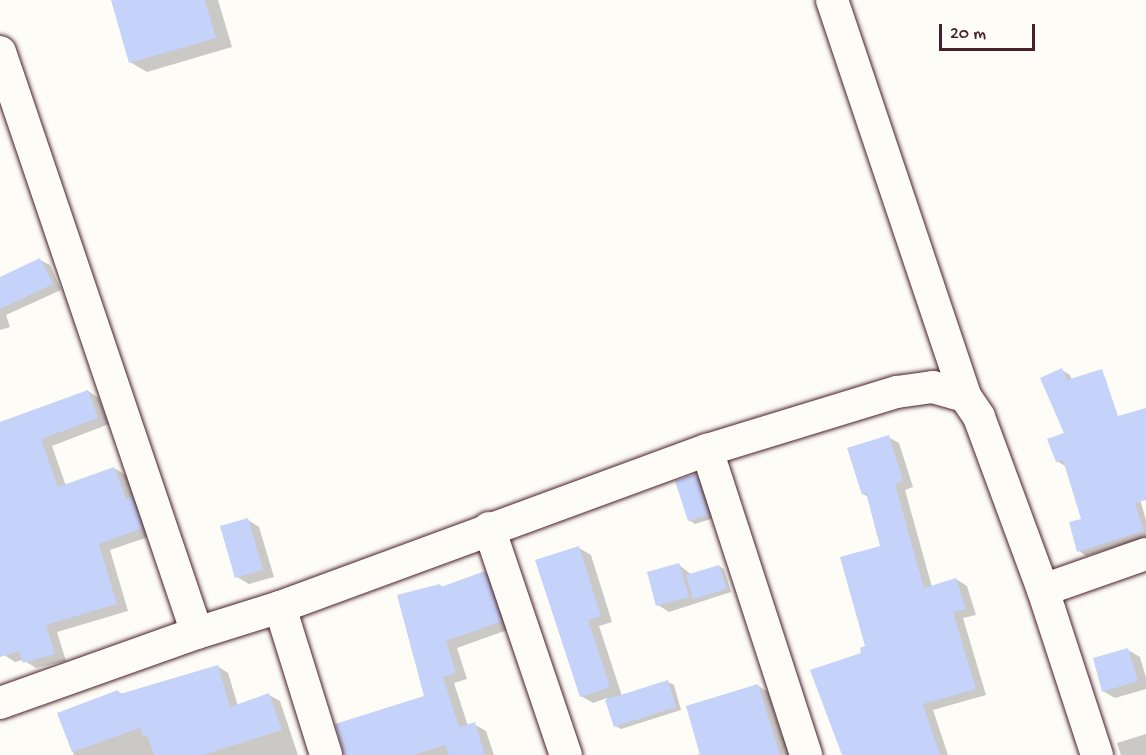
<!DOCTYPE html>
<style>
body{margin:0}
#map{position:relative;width:1146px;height:755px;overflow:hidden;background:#fdfcf7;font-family:"Gochi Hand",sans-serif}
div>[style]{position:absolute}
.shadow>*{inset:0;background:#0003}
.building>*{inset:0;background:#c5d2f9}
.roads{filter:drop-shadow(0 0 2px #4a1f2b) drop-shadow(0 0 2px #4a1f2b)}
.minor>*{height:32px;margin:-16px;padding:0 16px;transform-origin:16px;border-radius:16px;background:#fdfcf7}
span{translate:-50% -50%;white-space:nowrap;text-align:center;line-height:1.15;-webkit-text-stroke:6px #fdfcf7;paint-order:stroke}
.scale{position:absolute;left:939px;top:24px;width:96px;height:27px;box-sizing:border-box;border:3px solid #4a1f2b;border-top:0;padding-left:8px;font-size:18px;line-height:21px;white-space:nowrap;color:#4a1f2b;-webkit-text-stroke:4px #fdfcf7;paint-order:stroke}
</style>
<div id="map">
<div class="shadow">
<i style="clip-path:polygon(112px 0,218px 0,232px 47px,147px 72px,130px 62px)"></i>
<i style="clip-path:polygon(40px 260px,50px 265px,61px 290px,6px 315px,10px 327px,0 330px,0 278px)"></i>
<i style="clip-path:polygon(1062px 370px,1070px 375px,1072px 380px,1105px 377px,1146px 520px,1146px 537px,1086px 556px,1079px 551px,1083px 520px,1065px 466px,1057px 461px,1066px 434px)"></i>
<i style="clip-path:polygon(88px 391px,99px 398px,109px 424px,52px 446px,66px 486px,114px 468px,126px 475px,135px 501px,144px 506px,154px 535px,110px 550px,128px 611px,57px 632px,66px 661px,36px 668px,23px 660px,15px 662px,4px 655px,0 643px,0 424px)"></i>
<i style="clip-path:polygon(888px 437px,899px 443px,913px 487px,905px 490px,932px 587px,956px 579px,967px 586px,976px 615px,963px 618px,986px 695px,933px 710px,948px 755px,843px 755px,812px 671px,863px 654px,867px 647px,882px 547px,868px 497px,863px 494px)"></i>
<i style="clip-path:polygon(696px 475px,701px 479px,714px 518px,695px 524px,689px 520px)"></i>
<i style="clip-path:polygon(248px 520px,259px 527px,274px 577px,249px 584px,237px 577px)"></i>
<i style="clip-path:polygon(579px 548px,591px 555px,612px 622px,599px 626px,622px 696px,668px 682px,674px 685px,681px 710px,621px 729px,615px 726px,607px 698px,593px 703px,581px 696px)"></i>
<i style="clip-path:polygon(679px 565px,692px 575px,719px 566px,724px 569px,731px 592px,669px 612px,658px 605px)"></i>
<i style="clip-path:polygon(485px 573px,496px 580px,513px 628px,457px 648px,467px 679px,454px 683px,468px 726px,474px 724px,486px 731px,494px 755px,347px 755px,426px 697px,440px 585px,444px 588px)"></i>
<i style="clip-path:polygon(1128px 650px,1140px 657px,1146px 678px,1146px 689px,1115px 698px,1103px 691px)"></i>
<i style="clip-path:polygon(217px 666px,228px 673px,238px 706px,269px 695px,280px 701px,298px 755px,74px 755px,59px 714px,118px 692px,123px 694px)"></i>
<i style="clip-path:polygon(757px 685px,768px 692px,782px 736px,791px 740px,796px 755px,696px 755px,701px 754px)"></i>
<i style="clip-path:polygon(1146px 734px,1146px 755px,1121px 755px,1117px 743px)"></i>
</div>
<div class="building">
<i style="clip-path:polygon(111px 0,205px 0,216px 38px,129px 63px)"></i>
<i style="clip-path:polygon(40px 258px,53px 284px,0 309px,0 277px)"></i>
<i style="clip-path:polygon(1062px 368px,1067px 380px,1102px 369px,1118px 416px,1146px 408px,1146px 500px,1135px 503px,1144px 531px,1077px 552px,1069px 522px,1081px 519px,1063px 460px,1056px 462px,1047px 439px,1064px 433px,1040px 378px)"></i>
<i style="clip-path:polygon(88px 390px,98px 418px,41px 439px,58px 487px,114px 467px,126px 499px,132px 497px,143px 528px,99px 544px,117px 604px,46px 625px,55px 654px,23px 663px,19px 651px,0 657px,0 422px)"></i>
<i style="clip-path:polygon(889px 435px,903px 481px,895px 484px,924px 588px,956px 578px,966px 609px,953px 612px,976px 689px,923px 704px,940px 755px,842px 755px,810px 670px,861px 653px,860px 648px,865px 646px,840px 557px,880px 546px,866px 493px,862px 495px,847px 448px)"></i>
<i style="clip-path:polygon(696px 474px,709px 515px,688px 521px,675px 481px)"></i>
<i style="clip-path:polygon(248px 518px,263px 570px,235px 578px,220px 526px)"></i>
<i style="clip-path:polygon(579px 546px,601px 616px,588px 620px,610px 687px,580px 697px,535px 560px)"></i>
<i style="clip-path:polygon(679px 563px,689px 597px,656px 606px,647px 572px)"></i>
<i style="clip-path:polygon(719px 565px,727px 589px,693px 599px,686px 575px)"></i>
<i style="clip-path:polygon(485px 571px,502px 621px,446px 641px,456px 673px,443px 677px,459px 727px,475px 722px,485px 755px,449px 755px,445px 745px,413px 755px,344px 755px,335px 724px,424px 696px,397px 595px,440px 584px,441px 587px)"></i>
<i style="clip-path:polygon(1128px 648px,1138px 681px,1102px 692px,1093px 658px)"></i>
<i style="clip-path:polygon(218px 665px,230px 707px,269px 693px,282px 730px,203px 755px,154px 755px,147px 735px,143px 737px,140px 728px,72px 752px,57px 713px,118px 690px,120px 694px)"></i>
<i style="clip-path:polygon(668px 680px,676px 707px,614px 727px,605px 700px)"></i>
<i style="clip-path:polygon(758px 684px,780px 755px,700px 755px,686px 706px)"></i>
</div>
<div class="roads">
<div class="minor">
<i style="left:832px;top:0;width:418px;rotate:71.4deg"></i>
<i style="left:0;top:52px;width:613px;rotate:71.27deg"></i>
<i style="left:707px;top:450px;width:321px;rotate:72deg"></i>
<i style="left:489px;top:528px;width:240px;rotate:71.3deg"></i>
<i style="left:1043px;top:590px;width:109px;rotate:-19.3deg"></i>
<i style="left:280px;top:607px;width:155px;rotate:72.7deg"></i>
<i style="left:0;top:703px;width:209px;rotate:-19.6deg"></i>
<i style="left:197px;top:633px;width:87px;rotate:-17.4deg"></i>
<i style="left:280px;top:607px;width:455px;rotate:-20.2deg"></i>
<i style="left:707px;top:450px;width:199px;rotate:-17deg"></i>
<i style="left:897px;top:392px;width:36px;rotate:-8deg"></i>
<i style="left:933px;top:387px;width:33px;rotate:16deg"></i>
<i style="left:965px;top:396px;width:25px;rotate:56deg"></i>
<i style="left:979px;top:417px;width:184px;rotate:69.7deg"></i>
<i style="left:1043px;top:590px;width:174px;rotate:71.9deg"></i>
</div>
</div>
<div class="scale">20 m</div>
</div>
